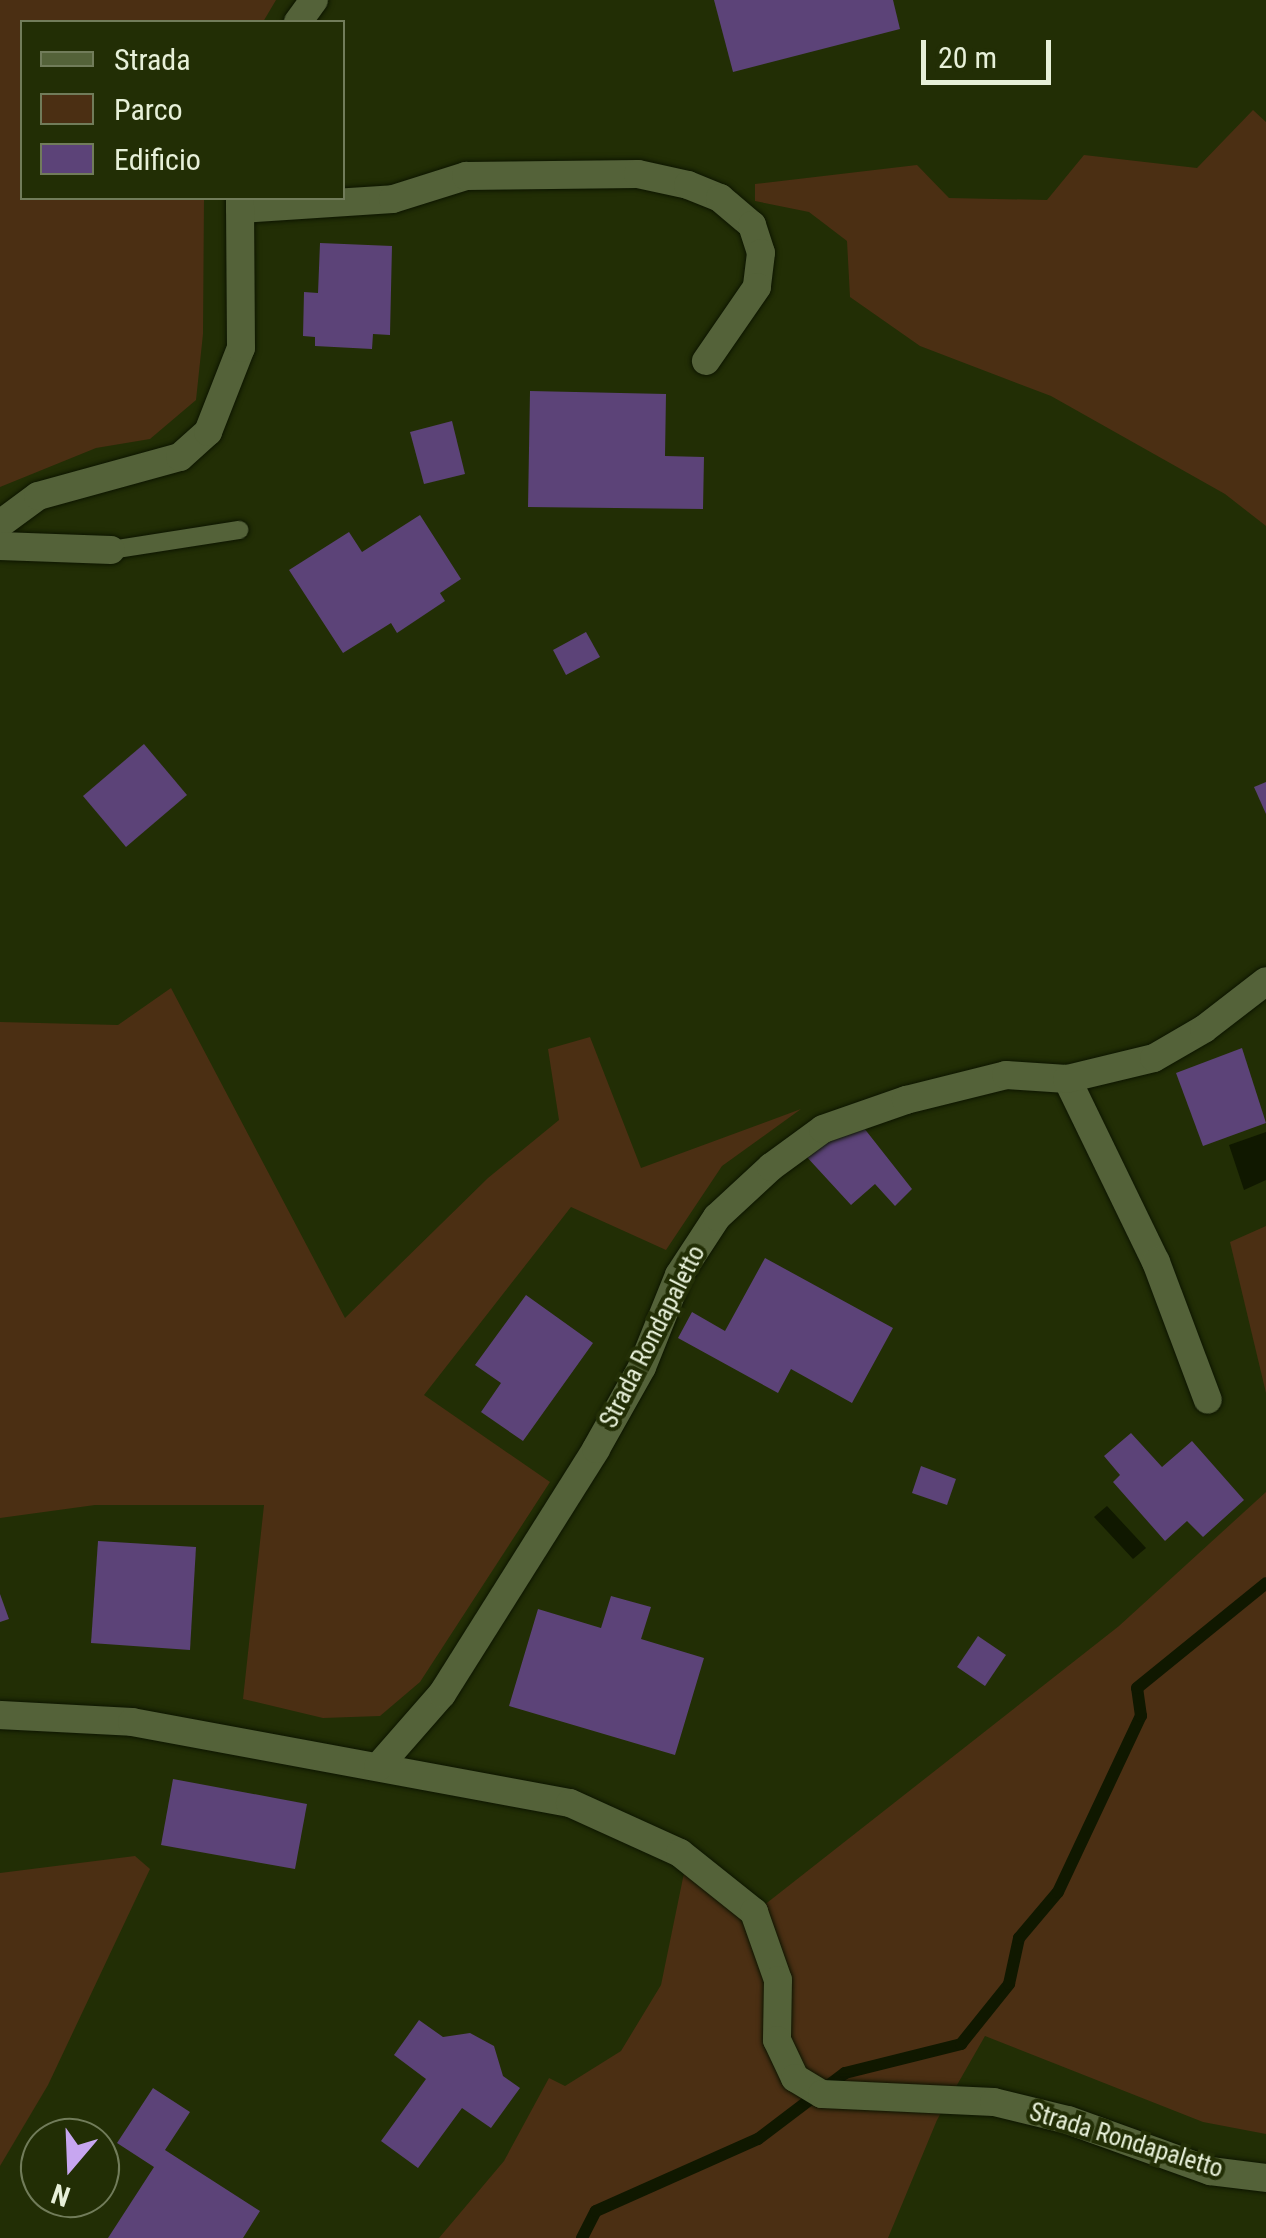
<!DOCTYPE html>
<style>
body{margin:0}
#map{position:relative;width:1266px;height:2238px;overflow:hidden;background:#222e05;font-family:"Roboto Condensed",sans-serif}
div>[style]{position:absolute}
.green>*{inset:0;background:#4b2f13}
.water>*{inset:0;background:#101800}
.stream>*{height:12px;margin:-6px;padding:0 6px;transform-origin:6px;border-radius:6px;background:#101800}
.building>*{inset:0;background:#5c4378}
.roads{filter:drop-shadow(0 0 2px #0d1500) drop-shadow(0 0 2px #0d1500)}
.service>*{height:18px;margin:-9px;padding:0 9px;transform-origin:9px;border-radius:9px;background:#546239}
.minor>*{height:28px;margin:-14px;padding:0 14px;transform-origin:14px;border-radius:14px;background:#546239}
span{translate:-50% -50%;white-space:nowrap;text-align:center;line-height:1.15;-webkit-text-stroke:8px #222e05;paint-order:stroke}
.street-label{font-size:25px;color:#e7f0d9}
.legend{position:absolute;left:20px;top:20px;width:325px;height:180px;box-sizing:border-box;background:#222e05;border:2px solid #717c5a;margin:0;padding:12px 18px;list-style:none;font-size:30px;color:#e7f0d9}
.legend li{display:flex;align-items:center;gap:20px;height:50px}
.legend b{width:50px;border:2px solid #717c5a}
.north{position:absolute;left:20px;top:2118px;width:100px;height:100px;box-sizing:border-box;background:#222e05;border:2px solid #717c5a;border-radius:50%;rotate:199deg;font-size:28px;font-weight:700;line-height:40px;text-align:center;color:#e7f0d9}
.north::after{content:'';display:block;margin:auto;width:35px;height:45px;background:#c7a6f0;clip-path:polygon(50% 0,100% 100%,50% 72%,0 100%)}
.scale{position:absolute;left:921px;top:40px;width:130px;height:45px;box-sizing:border-box;border:5px solid #e7f0d9;border-top:0;padding-left:12px;font-size:30px;line-height:35px;white-space:nowrap;color:#e7f0d9;-webkit-text-stroke:8px #222e05;paint-order:stroke}
</style>
<div id="map">
<div class="green">
<i style="clip-path:polygon(0 0,276px 0,263px 22px,22px 22px,22px 198px,204px 198px,203px 334px,196px 400px,150px 439px,96px 448px,0 487px)"></i>
<i style="clip-path:polygon(1253px 110px,1266px 122px,1266px 526px,1225px 494px,1051px 396px,920px 346px,850px 297px,847px 241px,809px 212px,755px 201px,755px 184px,917px 165px,949px 198px,1047px 200px,1084px 155px,1197px 168px)"></i>
<i style="clip-path:polygon(171px 988px,345px 1318px,488px 1178px,559px 1120px,548px 1049px,590px 1037px,641px 1168px,801px 1109px,722px 1166px,666px 1250px,571px 1207px,424px 1395px,550px 1482px,420px 1682px,380px 1716px,323px 1718px,243px 1699px,264px 1505px,95px 1505px,0 1518px,0 1022px,118px 1025px)"></i>
<i style="clip-path:polygon(1266px 1226px,1266px 1393px,1230px 1242px)"></i>
<i style="clip-path:polygon(1266px 1492px,1266px 2134px,1203px 2122px,985px 2036px,937px 2120px,888px 2238px,439px 2238px,504px 2161px,549px 2078px,565px 2086px,621px 2051px,661px 1985px,684px 1873px,744px 1921px,1119px 1626px)"></i>
<i style="clip-path:polygon(135px 1856px,150px 1869px,48px 2085px,0 2166px,0 1873px)"></i>
</div>
<div class="water">
<i style="clip-path:polygon(1266px 1132px,1266px 1180px,1244px 1190px,1229px 1145px)"></i>
<i style="clip-path:polygon(1107px 1506px,1146px 1548px,1133px 1559px,1094px 1517px)"></i>
</div>
<div class="stream">
<i style="left:582px;top:2238px;width:30px;rotate:-63deg"></i>
<i style="left:596px;top:2211px;width:177px;rotate:-24deg"></i>
<i style="left:758px;top:2139px;width:109px;rotate:-37.2deg"></i>
<i style="left:845px;top:2073px;width:120px;rotate:-14deg"></i>
<i style="left:961px;top:2044px;width:77px;rotate:-51.3deg"></i>
<i style="left:1009px;top:1984px;width:47px;rotate:-77.7deg"></i>
<i style="left:1019px;top:1938px;width:60px;rotate:-49.7deg"></i>
<i style="left:1058px;top:1892px;width:195px;rotate:-64.8deg"></i>
<i style="left:1141px;top:1716px;width:28px;rotate:-98deg"></i>
<i style="left:1137px;top:1688px;width:166px;rotate:-39.1deg"></i>
</div>
<div class="building">
<i style="clip-path:polygon(714px 0,893px 0,900px 29px,733px 72px)"></i>
<i style="clip-path:polygon(320px 243px,392px 246px,390px 335px,373px 334px,372px 349px,315px 346px,315px 337px,303px 336px,304px 292px,318px 293px)"></i>
<i style="clip-path:polygon(530px 391px,666px 394px,665px 456px,704px 457px,703px 509px,528px 507px)"></i>
<i style="clip-path:polygon(452px 421px,465px 474px,424px 484px,410px 432px)"></i>
<i style="clip-path:polygon(420px 515px,461px 579px,440px 593px,445px 601px,397px 633px,391px 623px,343px 653px,289px 570px,349px 532px,362px 552px)"></i>
<i style="clip-path:polygon(586px 632px,600px 657px,566px 675px,553px 650px)"></i>
<i style="clip-path:polygon(144px 744px,187px 795px,126px 847px,83px 796px)"></i>
<i style="clip-path:polygon(1266px 782px,1266px 814px,1254px 787px)"></i>
<i style="clip-path:polygon(1242px 1048px,1266px 1123px,1203px 1146px,1176px 1073px)"></i>
<i style="clip-path:polygon(860px 1123px,912px 1189px,895px 1206px,875px 1184px,851px 1205px,805px 1155px)"></i>
<i style="clip-path:polygon(765px 1258px,893px 1328px,852px 1403px,791px 1369px,778px 1393px,678px 1338px,692px 1312px,725px 1331px)"></i>
<i style="clip-path:polygon(526px 1295px,593px 1343px,523px 1441px,481px 1412px,501px 1383px,475px 1365px)"></i>
<i style="clip-path:polygon(1131px 1433px,1162px 1467px,1192px 1441px,1244px 1500px,1203px 1537px,1187px 1521px,1165px 1541px,1113px 1482px,1120px 1475px,1104px 1456px)"></i>
<i style="clip-path:polygon(921px 1466px,956px 1479px,947px 1505px,912px 1493px)"></i>
<i style="clip-path:polygon(98px 1541px,196px 1547px,190px 1650px,91px 1643px)"></i>
<i style="clip-path:polygon(0 1594px,9px 1619px,0 1622px)"></i>
<i style="clip-path:polygon(611px 1596px,651px 1607px,641px 1639px,704px 1658px,675px 1755px,509px 1706px,538px 1609px,601px 1628px)"></i>
<i style="clip-path:polygon(978px 1636px,1006px 1655px,985px 1686px,957px 1667px)"></i>
<i style="clip-path:polygon(173px 1779px,307px 1804px,295px 1869px,161px 1845px)"></i>
<i style="clip-path:polygon(419px 2020px,443px 2037px,470px 2033px,494px 2046px,503px 2076px,520px 2088px,491px 2128px,462px 2108px,418px 2168px,381px 2141px,426px 2079px,394px 2055px)"></i>
<i style="clip-path:polygon(153px 2088px,190px 2112px,165px 2150px,260px 2211px,243px 2238px,108px 2238px,154px 2167px,117px 2143px)"></i>
</div>
<div class="roads">
<div class="service">
<i style="left:111px;top:550px;width:130px;rotate:-8.9deg"></i>
</div>
<div class="minor">
<i style="left:298px;top:22px;width:27px;rotate:-54deg"></i>
<i style="left:240px;top:209px;width:153px;rotate:-3.7deg"></i>
<i style="left:393px;top:199px;width:77px;rotate:-17.5deg"></i>
<i style="left:466px;top:176px;width:172px;rotate:-0.7deg"></i>
<i style="left:638px;top:174px;width:51px;rotate:12.4deg"></i>
<i style="left:688px;top:185px;width:35px;rotate:22deg"></i>
<i style="left:720px;top:198px;width:42px;rotate:40.2deg"></i>
<i style="left:752px;top:225px;width:29px;rotate:72deg"></i>
<i style="left:761px;top:253px;width:34px;rotate:97deg"></i>
<i style="left:757px;top:287px;width:90px;rotate:124.6deg"></i>
<i style="left:0;top:524px;width:47px;rotate:-36.4deg"></i>
<i style="left:38px;top:496px;width:147px;rotate:-15.4deg"></i>
<i style="left:180px;top:457px;width:38px;rotate:-42deg"></i>
<i style="left:208px;top:432px;width:90px;rotate:-68.6deg"></i>
<i style="left:241px;top:348px;width:150px;rotate:-90.4deg"></i>
<i style="left:0;top:546px;width:111px;rotate:2.1deg"></i>
<i style="left:1067px;top:1079px;width:203px;rotate:64.1deg"></i>
<i style="left:1156px;top:1262px;width:147px;rotate:69.4deg"></i>
<i style="left:0;top:1715px;width:132px;rotate:3deg"></i>
<i style="left:132px;top:1722px;width:445px;rotate:10.5deg"></i>
<i style="left:570px;top:1803px;width:121px;rotate:24.4deg"></i>
<i style="left:680px;top:1853px;width:95px;rotate:38.6deg"></i>
<i style="left:754px;top:1912px;width:72px;rotate:70.6deg"></i>
<i style="left:778px;top:1980px;width:60px;rotate:91deg"></i>
<i style="left:777px;top:2040px;width:42px;rotate:64.7deg"></i>
<i style="left:795px;top:2078px;width:31px;rotate:31deg"></i>
<i style="left:822px;top:2094px;width:172px;rotate:2.7deg"></i>
<i style="left:994px;top:2102px;width:76px;rotate:13.7deg"></i>
<i style="left:1068px;top:2120px;width:151px;rotate:19.8deg"></i>
<i style="left:1210px;top:2171px;width:56px;rotate:7.1deg"></i>
<i style="left:378px;top:1767px;width:97px;rotate:-48.8deg"></i>
<i style="left:442px;top:1694px;width:289px;rotate:-57.8deg"></i>
<i style="left:596px;top:1449px;width:94px;rotate:-60.7deg"></i>
<i style="left:642px;top:1367px;width:99px;rotate:-68.1deg"></i>
<i style="left:679px;top:1275px;width:69px;rotate:-56.8deg"></i>
<i style="left:717px;top:1217px;width:74px;rotate:-42.8deg"></i>
<i style="left:771px;top:1167px;width:64px;rotate:-36.2deg"></i>
<i style="left:823px;top:1129px;width:88px;rotate:-19.3deg"></i>
<i style="left:906px;top:1100px;width:103px;rotate:-14deg"></i>
<i style="left:1006px;top:1075px;width:61px;rotate:3.8deg"></i>
<i style="left:1067px;top:1079px;width:89px;rotate:-13.6deg"></i>
<i style="left:1154px;top:1058px;width:58px;rotate:-30.1deg"></i>
<i style="left:1204px;top:1029px;width:78px;rotate:-37.7deg"></i>
</div>
</div>
<div class="street-label">
<span style="left:653px;top:1337px;rotate:-63deg">Strada Rondapaletto</span>
<span style="left:1126px;top:2141px;rotate:17deg">Strada Rondapaletto</span>
</div>
<ul class="legend">
<li><b style="height:12px;background:#546239"></b>Strada</li>
<li><b style="height:28px;background:#4b2f13"></b>Parco</li>
<li><b style="height:28px;background:#5c4378"></b>Edificio</li>
</ul>
<div class="north">N</div>
<div class="scale">20 m</div>
</div>
